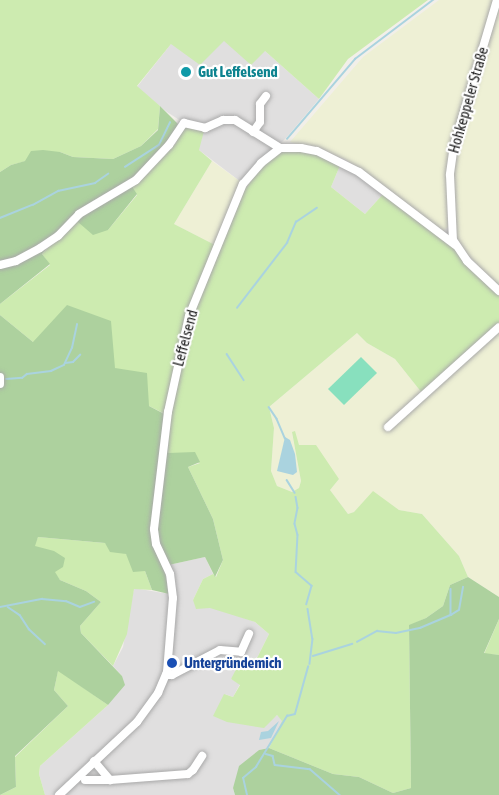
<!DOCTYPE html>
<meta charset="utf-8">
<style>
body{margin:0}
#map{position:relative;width:499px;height:795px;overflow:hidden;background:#f2efe9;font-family:"Asap Condensed",sans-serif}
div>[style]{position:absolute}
.residential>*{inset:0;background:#e0dfdf}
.farmland>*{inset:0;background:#eef0d5}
.grass>*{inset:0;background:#cdebb0}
.forest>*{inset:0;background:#add19e}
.pitch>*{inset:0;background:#88e0be}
.water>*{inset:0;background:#aad3df}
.stream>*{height:1.5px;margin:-0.75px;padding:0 0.75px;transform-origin:0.75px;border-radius:0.75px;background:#aad3df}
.roads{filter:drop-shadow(0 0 2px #a9a9a9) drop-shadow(0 0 2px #a9a9a9)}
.minor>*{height:8px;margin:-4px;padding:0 4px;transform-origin:4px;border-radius:4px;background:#fff}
.dots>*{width:16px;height:16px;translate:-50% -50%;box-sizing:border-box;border:3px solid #fff;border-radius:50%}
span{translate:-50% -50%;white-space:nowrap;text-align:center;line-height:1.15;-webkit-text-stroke:4.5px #fff;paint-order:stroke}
.culture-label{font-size:15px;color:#0d838f;font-weight:700}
.left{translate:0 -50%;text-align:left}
.street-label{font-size:15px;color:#222}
.transit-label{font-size:15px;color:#164399;font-weight:700}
</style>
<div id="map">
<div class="residential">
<i style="clip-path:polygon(225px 41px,265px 51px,319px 99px,286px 138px,241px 182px,199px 150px,188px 121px,181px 121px,167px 112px,137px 87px,171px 44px)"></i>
<i style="clip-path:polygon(341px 163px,384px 193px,365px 214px,331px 187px)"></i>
<i style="clip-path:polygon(205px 557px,213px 574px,203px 579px,193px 600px,255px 622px,269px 634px,257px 658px,249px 659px,231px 679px,240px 684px,233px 697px,225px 694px,271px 720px,277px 715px,283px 721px,269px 748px,259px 750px,233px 788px,235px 795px,45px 795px,39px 774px,40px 766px,108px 705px,122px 676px,113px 666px,123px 647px,134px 588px,169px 594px,164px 566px)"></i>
</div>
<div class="farmland">
<i style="clip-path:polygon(439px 0,494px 0,451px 146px,447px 174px,448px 227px,443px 231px,345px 159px,290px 142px,363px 57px)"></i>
<i style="clip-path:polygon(499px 2px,499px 287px,456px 243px,453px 162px)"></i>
<i style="clip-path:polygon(212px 161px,241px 182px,215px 245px,174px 224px)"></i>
<i style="clip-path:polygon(499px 330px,499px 597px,468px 577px,459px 556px,422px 514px,399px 510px,373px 492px,354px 512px,348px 514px,330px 490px,339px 479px,299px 445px,292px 433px,301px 481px,299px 488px,292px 492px,277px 486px,271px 471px,274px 428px,269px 407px,357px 333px,367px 343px,395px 359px,426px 398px)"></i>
</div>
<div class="grass">
<i style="clip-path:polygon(0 0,428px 0,348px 59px,319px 99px,265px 51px,251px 65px,224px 41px,200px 65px,171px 44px,137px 86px,160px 106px,158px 129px,141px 146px,113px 159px,73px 157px,60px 152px,11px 165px,0 172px)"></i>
<i style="clip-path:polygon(184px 127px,204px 131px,199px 150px,212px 161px,174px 224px,215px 245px,186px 315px,165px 414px,149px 406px,115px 368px,33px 342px,0 315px,0 304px,50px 265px,42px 254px,76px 219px,108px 230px,137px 195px,131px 186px,140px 181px,176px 143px,180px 130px)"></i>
<i style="clip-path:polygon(287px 149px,316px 154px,341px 163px,331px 187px,365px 214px,384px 193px,450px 244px,499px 296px,499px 323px,422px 393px,395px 359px,367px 343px,357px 333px,269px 407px,274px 428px,271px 471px,277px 486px,292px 492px,299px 488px,301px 481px,292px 432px,295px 431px,299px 445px,316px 445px,339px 479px,330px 490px,348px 514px,354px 512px,373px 491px,399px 510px,422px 514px,459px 556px,468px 577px,450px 585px,443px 606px,426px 618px,409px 626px,411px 788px,393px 793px,359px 777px,333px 774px,269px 748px,282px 721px,277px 715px,264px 728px,227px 722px,213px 716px,224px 694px,233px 697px,240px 685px,231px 679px,242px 658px,257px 658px,269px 634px,255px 622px,210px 608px,196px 609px,193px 600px,203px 579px,213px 574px,216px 577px,223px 560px,213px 519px,188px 467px,200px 463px,168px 454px,170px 417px,192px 316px,245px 189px,262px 167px,280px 151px)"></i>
<i style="clip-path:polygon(38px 537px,105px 543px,126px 554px,145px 571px,152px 590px,134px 589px,127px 634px,113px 666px,81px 633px,80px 626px,101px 602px,86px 591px,60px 580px,34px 546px)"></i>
<i style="clip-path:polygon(499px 619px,499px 655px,484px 654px)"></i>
<i style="clip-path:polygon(58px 670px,108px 705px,40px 766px,39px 774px,45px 795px,0 795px,16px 787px,15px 757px,68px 706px,54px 690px)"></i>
</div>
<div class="forest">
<i style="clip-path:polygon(160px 106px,178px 124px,174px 134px,135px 178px,128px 181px,137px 194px,108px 230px,93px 235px,71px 216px,42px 254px,50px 264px,0 304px,0 172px,11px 165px,25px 161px,31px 151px,43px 150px,60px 152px,73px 157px,113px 159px,141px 146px,158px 130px)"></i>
<i style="clip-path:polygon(67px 305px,111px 321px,115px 368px,147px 373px,149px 406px,170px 417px,168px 453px,195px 452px,200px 462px,188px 467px,213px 519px,223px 560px,215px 577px,205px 557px,164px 566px,169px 594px,152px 590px,145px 571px,133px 572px,126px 554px,110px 552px,105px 543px,38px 537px,35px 546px,54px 551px,65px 558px,63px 567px,55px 572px,60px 580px,86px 591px,101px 602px,80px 626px,81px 633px,122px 676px,125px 685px,108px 705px,58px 671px,54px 690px,68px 706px,15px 756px,16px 787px,0 795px,0 315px,33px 342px)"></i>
<i style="clip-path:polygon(468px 577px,499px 597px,499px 619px,484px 653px,499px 655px,499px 795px,235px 795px,233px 788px,239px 766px,259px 750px,269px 748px,333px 774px,359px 777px,393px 793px,411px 788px,409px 625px,426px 618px,443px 606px,450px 585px)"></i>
</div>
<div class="pitch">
<i style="clip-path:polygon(361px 357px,377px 373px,344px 405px,328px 389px)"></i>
</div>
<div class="water">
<i style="clip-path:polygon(285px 437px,290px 440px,295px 454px,297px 472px,293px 475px,277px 471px)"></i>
<i style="clip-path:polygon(279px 721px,271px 738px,259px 740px,261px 732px,268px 731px)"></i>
</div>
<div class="stream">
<i style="left:287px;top:139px;width:105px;rotate:-49.6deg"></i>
<i style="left:355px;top:59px;width:98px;rotate:-37.1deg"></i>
<i style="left:125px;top:167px;width:40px;rotate:-32.9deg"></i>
<i style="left:159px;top:145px;width:25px;rotate:-64deg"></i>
<i style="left:0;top:218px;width:35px;rotate:-22deg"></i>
<i style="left:33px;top:205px;width:29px;rotate:-29deg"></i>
<i style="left:58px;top:191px;width:38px;rotate:-12deg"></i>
<i style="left:95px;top:183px;width:16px;rotate:-35deg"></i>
<i style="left:237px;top:308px;width:82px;rotate:-52.4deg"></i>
<i style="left:287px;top:243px;width:23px;rotate:-67deg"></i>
<i style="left:296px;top:222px;width:25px;rotate:-34deg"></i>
<i style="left:227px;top:354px;width:31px;rotate:57deg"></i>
<i style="left:65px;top:363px;width:8px;rotate:-7deg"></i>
<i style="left:73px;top:362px;width:10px;rotate:-45deg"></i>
<i style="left:6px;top:379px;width:16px;rotate:-4deg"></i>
<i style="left:22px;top:378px;width:6px;rotate:-39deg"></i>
<i style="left:27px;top:374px;width:24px;rotate:-7deg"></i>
<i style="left:51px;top:371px;width:14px;rotate:-25deg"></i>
<i style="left:64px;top:365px;width:19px;rotate:-65deg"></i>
<i style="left:72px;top:348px;width:24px;rotate:-78deg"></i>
<i style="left:269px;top:407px;width:14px;rotate:56deg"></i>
<i style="left:277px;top:419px;width:21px;rotate:67deg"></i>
<i style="left:287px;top:480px;width:15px;rotate:58deg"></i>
<i style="left:296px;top:497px;width:11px;rotate:80deg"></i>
<i style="left:298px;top:508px;width:16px;rotate:101deg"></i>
<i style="left:295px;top:524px;width:11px;rotate:75deg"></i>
<i style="left:298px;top:535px;width:37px;rotate:93deg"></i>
<i style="left:296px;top:572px;width:21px;rotate:41deg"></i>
<i style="left:312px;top:586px;width:19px;rotate:106deg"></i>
<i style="left:451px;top:589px;width:26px;rotate:90deg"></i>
<i style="left:0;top:607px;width:43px;rotate:-10.8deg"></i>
<i style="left:42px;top:599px;width:24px;rotate:5deg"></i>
<i style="left:66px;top:601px;width:15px;rotate:23deg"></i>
<i style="left:80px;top:607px;width:15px;rotate:-20deg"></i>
<i style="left:8px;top:607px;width:14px;rotate:34deg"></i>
<i style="left:20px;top:615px;width:17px;rotate:57deg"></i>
<i style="left:29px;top:629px;width:22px;rotate:43deg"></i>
<i style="left:308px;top:609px;width:30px;rotate:81deg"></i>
<i style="left:313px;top:639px;width:25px;rotate:97deg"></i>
<i style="left:357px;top:642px;width:23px;rotate:-29deg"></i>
<i style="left:377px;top:631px;width:19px;rotate:6deg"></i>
<i style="left:396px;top:633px;width:25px;rotate:-12deg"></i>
<i style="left:420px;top:628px;width:34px;rotate:-23deg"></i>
<i style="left:451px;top:615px;width:9px;rotate:-32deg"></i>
<i style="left:459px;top:610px;width:23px;rotate:-80deg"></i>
<i style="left:313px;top:656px;width:41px;rotate:-17.1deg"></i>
<i style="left:266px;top:754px;width:7px;rotate:16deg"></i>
<i style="left:273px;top:756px;width:9px;rotate:77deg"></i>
<i style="left:275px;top:765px;width:35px;rotate:7deg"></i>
<i style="left:310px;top:769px;width:40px;rotate:41deg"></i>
<i style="left:247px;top:795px;width:17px;rotate:-103deg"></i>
<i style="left:243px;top:778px;width:17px;rotate:-40deg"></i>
<i style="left:256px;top:767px;width:60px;rotate:-58.7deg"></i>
<i style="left:287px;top:716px;width:8px;rotate:-14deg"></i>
<i style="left:295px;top:714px;width:49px;rotate:-74.5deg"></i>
</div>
<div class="roads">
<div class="minor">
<i style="left:497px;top:0;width:151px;rotate:106.5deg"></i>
<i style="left:454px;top:145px;width:30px;rotate:98deg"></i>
<i style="left:450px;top:175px;width:65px;rotate:87.4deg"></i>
<i style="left:453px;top:240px;width:25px;rotate:56deg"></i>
<i style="left:467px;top:261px;width:44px;rotate:43.2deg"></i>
<i style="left:253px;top:132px;width:12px;rotate:-55deg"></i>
<i style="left:260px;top:122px;width:18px;rotate:-90deg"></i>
<i style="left:260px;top:104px;width:10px;rotate:-53deg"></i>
<i style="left:0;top:265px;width:16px;rotate:-14deg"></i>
<i style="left:16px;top:261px;width:27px;rotate:-28deg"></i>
<i style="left:40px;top:248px;width:22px;rotate:-34deg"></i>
<i style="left:58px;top:236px;width:30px;rotate:-46deg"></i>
<i style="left:79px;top:214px;width:66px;rotate:-30.8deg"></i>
<i style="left:136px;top:180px;width:48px;rotate:-46.7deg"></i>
<i style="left:169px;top:145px;width:27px;rotate:-56deg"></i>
<i style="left:184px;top:123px;width:22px;rotate:13deg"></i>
<i style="left:205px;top:128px;width:20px;rotate:-24deg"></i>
<i style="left:223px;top:120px;width:12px"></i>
<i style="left:235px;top:120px;width:53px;rotate:31.9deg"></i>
<i style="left:0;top:377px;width:7px;rotate:90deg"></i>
<i style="left:388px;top:427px;width:149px;rotate:-42deg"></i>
<i style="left:166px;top:675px;width:6px"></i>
<i style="left:172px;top:675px;width:54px;rotate:-27.5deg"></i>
<i style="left:220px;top:650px;width:21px;rotate:5deg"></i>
<i style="left:241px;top:652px;width:20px;rotate:-66deg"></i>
<i style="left:94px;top:761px;width:25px;rotate:50deg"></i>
<i style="left:110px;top:780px;width:78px;rotate:-4.4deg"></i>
<i style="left:188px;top:774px;width:6px;rotate:-39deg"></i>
<i style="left:193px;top:770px;width:17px;rotate:-57deg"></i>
<i style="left:85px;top:780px;width:25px"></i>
<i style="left:59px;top:795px;width:107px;rotate:-43.1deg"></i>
<i style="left:137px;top:722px;width:36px;rotate:-54deg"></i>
<i style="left:158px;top:693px;width:23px;rotate:-67deg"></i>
<i style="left:167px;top:672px;width:74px;rotate:-85.4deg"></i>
<i style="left:173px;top:598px;width:24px;rotate:-97deg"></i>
<i style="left:170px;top:574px;width:33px;rotate:-115deg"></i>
<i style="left:156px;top:544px;width:15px;rotate:-98deg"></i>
<i style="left:154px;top:529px;width:118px;rotate:-83.2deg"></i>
<i style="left:168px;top:412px;width:98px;rotate:-77.7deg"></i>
<i style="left:189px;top:316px;width:143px;rotate:-67.8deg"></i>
<i style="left:243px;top:184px;width:28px;rotate:-49deg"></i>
<i style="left:261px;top:163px;width:24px;rotate:-38deg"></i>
<i style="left:280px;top:148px;width:21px"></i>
<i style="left:301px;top:148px;width:16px;rotate:11deg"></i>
<i style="left:317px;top:151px;width:47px;rotate:26.6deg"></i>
<i style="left:359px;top:172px;width:121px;rotate:37.2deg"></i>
</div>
</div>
<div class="dots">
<i style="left:186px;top:72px;background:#0f9aa8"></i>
<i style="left:172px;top:663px;background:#1a4fb4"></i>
</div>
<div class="culture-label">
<span class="left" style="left:198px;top:72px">Gut Leffelsend</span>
</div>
<div class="street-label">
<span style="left:468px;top:100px;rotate:-74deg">Hohkeppeler Straße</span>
<span style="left:185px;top:338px;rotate:-75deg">Leffelsend</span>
</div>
<div class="transit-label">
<span class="left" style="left:184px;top:663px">Untergründemich</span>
</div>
</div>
